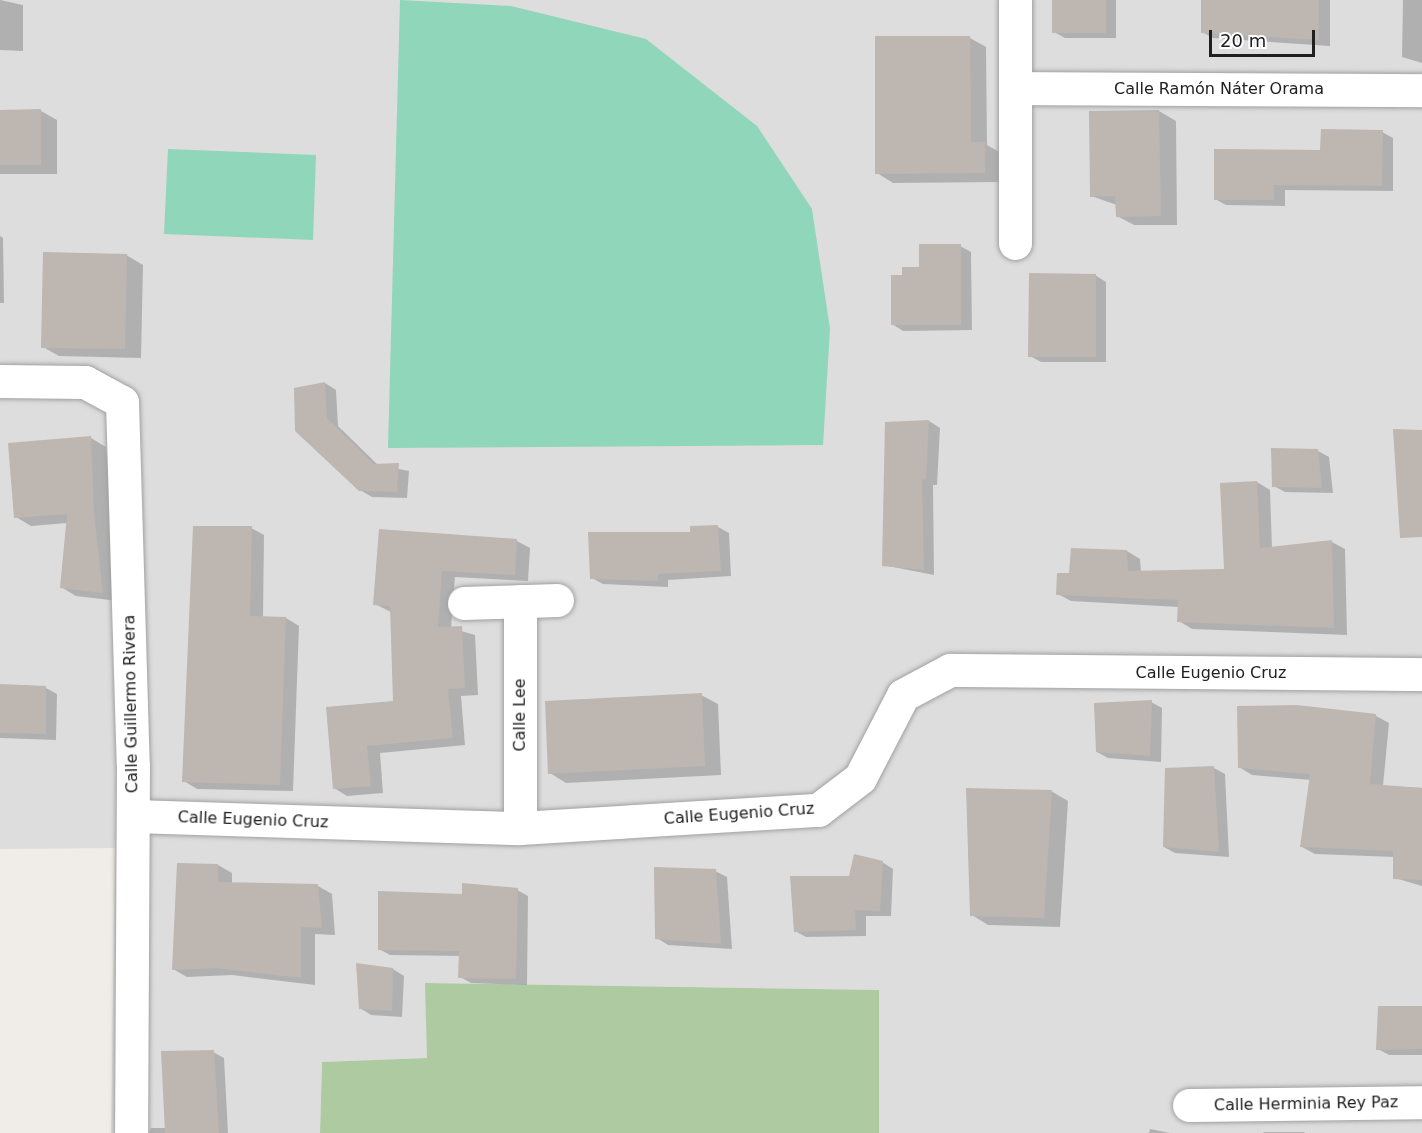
<!DOCTYPE html>
<meta charset="utf-8">
<style>
body{margin:0}
#map{position:relative;width:1422px;height:1133px;overflow:hidden;background:#f0ede8;font-family:"DejaVu Sans",sans-serif}
div>[style]{position:absolute}
.residential>*{inset:0;background:#dedddd}
.forest>*{inset:0;background:#adcaa1}
.pitch>*{inset:0;background:#8fd6bb}
.shadow>*{inset:0;background:#0003}
.building>*{inset:0;background:#bdb6b1}
.roads{filter:drop-shadow(0 0 2px #a1a1a1) drop-shadow(0 0 2px #a1a1a1)}
.minor>*{height:33px;margin:-16.5px;padding:0 16.5px;transform-origin:16.5px;border-radius:16.5px;background:#fff}
span{translate:-50% -50%;white-space:nowrap;text-align:center;line-height:1.15;-webkit-text-stroke:5px #fff;paint-order:stroke}
.street-label{font-size:16px;color:#202020}
.scale{position:absolute;left:1209px;top:30px;width:106px;height:27px;box-sizing:border-box;border:3px solid #202020;border-top:0;padding-left:8px;font-size:18px;line-height:21px;white-space:nowrap;color:#202020;-webkit-text-stroke:4px #fff;paint-order:stroke}
</style>
<div id="map">
<div class="residential">
<i style="clip-path:polygon(0 0,1422px 0,1422px 1133px,879px 1133px,878px 990px,426px 983px,427px 1058px,322px 1062px,320px 1133px,111px 1133px,115px 848px,0 849px)"></i>
</div>
<div class="forest">
<i style="clip-path:polygon(425px 983px,879px 990px,879px 1133px,320px 1133px,322px 1062px,427px 1058px)"></i>
</div>
<div class="pitch">
<i style="clip-path:polygon(400px 0,511px 6px,646px 39px,757px 126px,812px 209px,830px 329px,823px 445px,388px 448px)"></i>
<i style="clip-path:polygon(168px 149px,316px 155px,313px 240px,164px 234px)"></i>
</div>
<div class="shadow">
<i style="clip-path:polygon(0 0,23px 5px,23px 51px,0 50px)"></i>
<i style="clip-path:polygon(1054px 0,1116px 0,1116px 38px,1065px 38px,1054px 32px)"></i>
<i style="clip-path:polygon(1203px 0,1330px 0,1330px 46px,1213px 38px,1202px 32px)"></i>
<i style="clip-path:polygon(1403px 0,1422px 0,1422px 63px,1402px 57px)"></i>
<i style="clip-path:polygon(970px 38px,986px 47px,987px 145px,1001px 153px,1001px 182px,893px 183px,877px 173px)"></i>
<i style="clip-path:polygon(0 111px,41px 111px,57px 120px,57px 174px,0 174px)"></i>
<i style="clip-path:polygon(1159px 111px,1176px 121px,1177px 225px,1134px 225px,1117px 216px,1117px 205px,1091px 196px)"></i>
<i style="clip-path:polygon(1382px 132px,1393px 138px,1393px 191px,1285px 190px,1285px 206px,1226px 205px,1215px 199px,1322px 151px)"></i>
<i style="clip-path:polygon(0 236px,3px 238px,4px 303px,0 303px)"></i>
<i style="clip-path:polygon(960px 246px,971px 252px,972px 330px,903px 331px,892px 324px,903px 277px)"></i>
<i style="clip-path:polygon(126px 255px,143px 265px,141px 358px,59px 356px,43px 347px)"></i>
<i style="clip-path:polygon(1095px 275px,1106px 282px,1106px 362px,1041px 362px,1030px 356px)"></i>
<i style="clip-path:polygon(325px 383px,336px 390px,338px 426px,378px 465px,409px 471px,407px 498px,372px 497px,360px 490px,296px 430px)"></i>
<i style="clip-path:polygon(929px 421px,940px 428px,937px 485px,933px 485px,934px 575px,883px 565px)"></i>
<i style="clip-path:polygon(91px 438px,106px 447px,118px 601px,76px 596px,61px 587px,67px 523px,31px 526px,16px 517px)"></i>
<i style="clip-path:polygon(1318px 451px,1329px 457px,1333px 493px,1285px 492px,1274px 486px)"></i>
<i style="clip-path:polygon(1257px 482px,1270px 490px,1272px 548px,1332px 542px,1345px 549px,1347px 635px,1192px 629px,1179px 621px,1179px 607px,1071px 601px,1058px 594px,1071px 574px,1127px 551px,1140px 559px,1141px 572px,1226px 570px)"></i>
<i style="clip-path:polygon(718px 527px,729px 533px,731px 576px,668px 580px,668px 587px,603px 584px,592px 578px)"></i>
<i style="clip-path:polygon(251px 528px,264px 535px,263px 618px,286px 618px,299px 626px,293px 791px,197px 789px,184px 781px)"></i>
<i style="clip-path:polygon(381px 531px,517px 541px,530px 548px,528px 581px,455px 577px,451px 628px,475px 635px,478px 695px,461px 696px,465px 745px,380px 753px,383px 793px,347px 796px,334px 788px,395px 703px,391px 612px,375px 604px)"></i>
<i style="clip-path:polygon(0 686px,46px 688px,57px 694px,56px 740px,0 738px)"></i>
<i style="clip-path:polygon(701px 695px,718px 704px,721px 775px,566px 783px,550px 773px)"></i>
<i style="clip-path:polygon(1151px 702px,1162px 708px,1161px 762px,1108px 758px,1097px 752px)"></i>
<i style="clip-path:polygon(1376px 716px,1389px 723px,1383px 786px,1422px 788px,1422px 886px,1395px 878px,1395px 857px,1315px 854px,1302px 847px,1311px 780px,1252px 775px,1239px 767px)"></i>
<i style="clip-path:polygon(1214px 768px,1225px 774px,1229px 857px,1175px 853px,1164px 847px)"></i>
<i style="clip-path:polygon(1051px 791px,1068px 801px,1060px 927px,988px 925px,972px 915px)"></i>
<i style="clip-path:polygon(882px 862px,893px 869px,891px 916px,866px 916px,866px 936px,806px 937px,795px 931px,850px 878px)"></i>
<i style="clip-path:polygon(218px 865px,232px 873px,232px 884px,318px 886px,332px 894px,335px 935px,315px 934px,315px 985px,232px 975px,187px 977px,173px 969px)"></i>
<i style="clip-path:polygon(715px 871px,727px 877px,732px 949px,668px 945px,657px 938px)"></i>
<i style="clip-path:polygon(517px 890px,528px 896px,527px 985px,471px 983px,460px 977px,461px 956px,390px 955px,379px 949px,463px 895px)"></i>
<i style="clip-path:polygon(393px 969px,404px 976px,402px 1017px,371px 1015px,360px 1008px)"></i>
<i style="clip-path:polygon(1422px 1008px,1422px 1055px,1389px 1055px,1378px 1049px)"></i>
<i style="clip-path:polygon(213px 1052px,224px 1058px,228px 1133px,149px 1133px,151px 1128px,166px 1128px)"></i>
<i style="clip-path:polygon(1150px 1129px,1170px 1133px,1149px 1133px)"></i>
<i style="clip-path:polygon(1264px 1132px,1304px 1132px,1305px 1133px,1263px 1133px)"></i>
</div>
<div class="building">
<i style="clip-path:polygon(1052px 0,1106px 0,1106px 33px,1052px 33px)"></i>
<i style="clip-path:polygon(1201px 0,1319px 0,1319px 40px,1201px 33px)"></i>
<i style="clip-path:polygon(875px 36px,970px 36px,971px 142px,985px 142px,985px 173px,875px 174px)"></i>
<i style="clip-path:polygon(41px 109px,41px 165px,0 165px,0 110px)"></i>
<i style="clip-path:polygon(1159px 110px,1161px 216px,1116px 217px,1115px 196px,1090px 197px,1089px 111px)"></i>
<i style="clip-path:polygon(1321px 129px,1383px 130px,1382px 186px,1274px 185px,1274px 200px,1214px 200px,1214px 149px,1320px 150px)"></i>
<i style="clip-path:polygon(919px 244px,961px 244px,961px 325px,891px 325px,891px 275px,902px 275px,902px 267px,919px 267px)"></i>
<i style="clip-path:polygon(43px 252px,127px 254px,125px 349px,41px 348px)"></i>
<i style="clip-path:polygon(1029px 273px,1096px 274px,1096px 357px,1028px 357px)"></i>
<i style="clip-path:polygon(325px 382px,327px 418px,374px 464px,399px 463px,397px 492px,359px 491px,295px 431px,294px 388px)"></i>
<i style="clip-path:polygon(929px 420px,926px 480px,922px 479px,924px 570px,882px 566px,885px 422px)"></i>
<i style="clip-path:polygon(1393px 429px,1422px 430px,1422px 537px,1400px 538px)"></i>
<i style="clip-path:polygon(91px 436px,94px 512px,103px 593px,60px 588px,67px 514px,14px 518px,8px 443px)"></i>
<i style="clip-path:polygon(1271px 448px,1318px 449px,1322px 488px,1272px 487px)"></i>
<i style="clip-path:polygon(1257px 481px,1260px 548px,1332px 540px,1334px 628px,1177px 622px,1178px 600px,1056px 595px,1057px 573px,1069px 573px,1071px 548px,1127px 550px,1128px 571px,1224px 569px,1220px 483px)"></i>
<i style="clip-path:polygon(718px 525px,721px 571px,658px 574px,658px 581px,590px 579px,588px 532px,690px 532px,690px 526px)"></i>
<i style="clip-path:polygon(193px 526px,252px 526px,250px 616px,286px 617px,280px 785px,182px 782px)"></i>
<i style="clip-path:polygon(379px 529px,517px 539px,515px 575px,442px 571px,438px 627px,462px 626px,465px 688px,448px 689px,453px 738px,367px 746px,371px 786px,333px 789px,326px 707px,393px 701px,390px 606px,373px 605px)"></i>
<i style="clip-path:polygon(0 684px,46px 686px,46px 734px,0 733px)"></i>
<i style="clip-path:polygon(702px 693px,705px 766px,548px 774px,545px 701px)"></i>
<i style="clip-path:polygon(1152px 700px,1150px 756px,1096px 752px,1094px 703px)"></i>
<i style="clip-path:polygon(1297px 705px,1376px 714px,1370px 784px,1422px 788px,1422px 880px,1393px 879px,1393px 851px,1300px 847px,1310px 774px,1238px 768px,1237px 706px)"></i>
<i style="clip-path:polygon(1214px 766px,1219px 852px,1163px 847px,1165px 768px)"></i>
<i style="clip-path:polygon(966px 788px,1052px 790px,1044px 918px,970px 916px)"></i>
<i style="clip-path:polygon(854px 854px,883px 861px,880px 911px,855px 910px,856px 930px,794px 932px,790px 876px,849px 876px)"></i>
<i style="clip-path:polygon(177px 863px,218px 864px,218px 882px,318px 884px,322px 928px,301px 927px,301px 978px,217px 968px,172px 970px)"></i>
<i style="clip-path:polygon(654px 867px,716px 869px,721px 944px,655px 939px)"></i>
<i style="clip-path:polygon(462px 883px,518px 888px,516px 979px,458px 978px,459px 951px,378px 950px,378px 891px,462px 894px)"></i>
<i style="clip-path:polygon(356px 963px,393px 968px,392px 1011px,359px 1009px)"></i>
<i style="clip-path:polygon(1378px 1006px,1422px 1006px,1422px 1049px,1376px 1050px)"></i>
<i style="clip-path:polygon(214px 1050px,219px 1133px,165px 1133px,161px 1051px)"></i>
</div>
<div class="roads">
<div class="minor">
<i style="left:1015px;top:0;width:243px;rotate:90deg"></i>
<i style="left:1016px;top:88px;width:406px;rotate:0.3deg"></i>
<i style="left:0;top:381px;width:85px;rotate:0.7deg"></i>
<i style="left:85px;top:382px;width:42px;rotate:28.4deg"></i>
<i style="left:122px;top:402px;width:363px;rotate:88.3deg"></i>
<i style="left:133px;top:765px;width:368px;rotate:90.3deg"></i>
<i style="left:520px;top:601px;width:227px;rotate:90deg"></i>
<i style="left:464px;top:603px;width:93px;rotate:-1.8deg"></i>
<i style="left:133px;top:816px;width:387px;rotate:1.8deg"></i>
<i style="left:520px;top:828px;width:299px;rotate:-3.5deg"></i>
<i style="left:818px;top:810px;width:53px;rotate:-37.3deg"></i>
<i style="left:860px;top:778px;width:93px;rotate:-62.6deg"></i>
<i style="left:903px;top:695px;width:53px;rotate:-28deg"></i>
<i style="left:950px;top:670px;width:472px;rotate:0.5deg"></i>
<i style="left:1189px;top:1105px;width:233px;rotate:-0.7deg"></i>
</div>
</div>
<div class="street-label">
<span style="left:1219px;top:89px">Calle Ramón Náter Orama</span>
<span style="left:1211px;top:673px">Calle Eugenio Cruz</span>
<span style="left:131px;top:704px;rotate:-91deg">Calle Guillermo Rivera</span>
<span style="left:520px;top:715px;rotate:-90deg">Calle Lee</span>
<span style="left:739px;top:814px;rotate:-4deg">Calle Eugenio Cruz</span>
<span style="left:253px;top:820px;rotate:2deg">Calle Eugenio Cruz</span>
<span style="left:1306px;top:1104px;rotate:-1deg">Calle Herminia Rey Paz</span>
</div>
<div class="scale">20 m</div>
</div>
